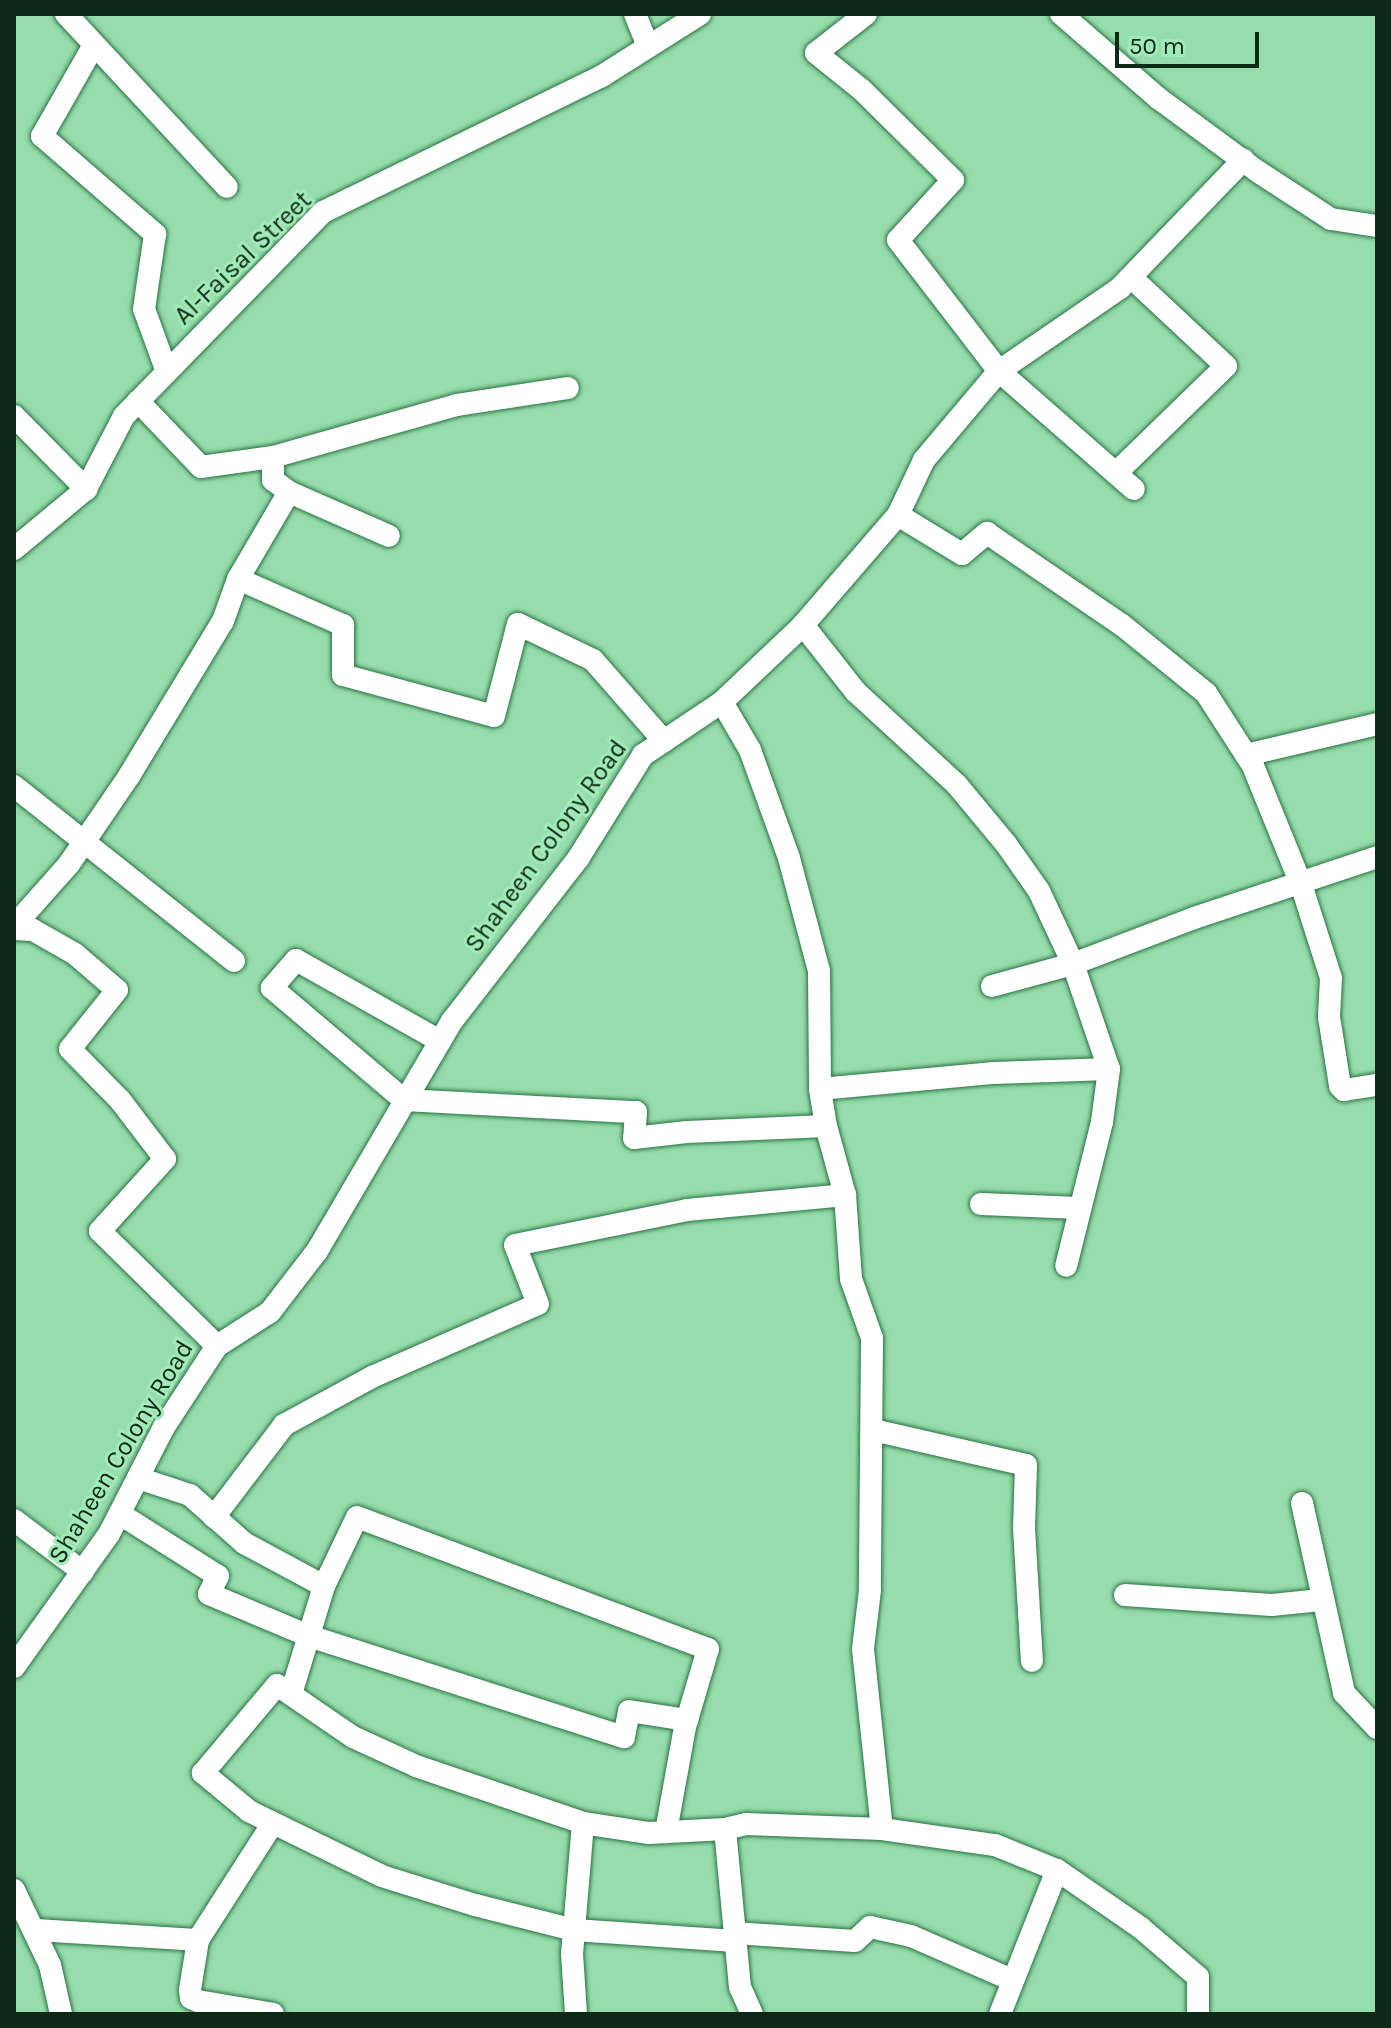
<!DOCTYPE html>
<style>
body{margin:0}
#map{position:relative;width:1391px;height:2028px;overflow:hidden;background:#95ddaa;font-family:Karla,sans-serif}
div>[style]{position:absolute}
.roads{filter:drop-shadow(0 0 2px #2a7245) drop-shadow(0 0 2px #2a7245)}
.minor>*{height:22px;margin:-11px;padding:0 11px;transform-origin:11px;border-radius:11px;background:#fff}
span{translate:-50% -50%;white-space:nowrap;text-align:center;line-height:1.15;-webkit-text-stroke:6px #a2eab7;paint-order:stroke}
.street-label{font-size:26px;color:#0c2a17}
.frame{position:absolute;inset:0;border:16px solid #0c2a17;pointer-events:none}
.scale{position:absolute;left:1115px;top:32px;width:144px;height:36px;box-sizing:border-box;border:4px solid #0c2a17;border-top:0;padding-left:10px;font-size:24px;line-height:28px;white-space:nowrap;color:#0c2a17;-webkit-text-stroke:6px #a2eab7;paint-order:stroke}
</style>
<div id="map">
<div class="roads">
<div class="minor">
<i style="left:66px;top:14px;width:236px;rotate:47.1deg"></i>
<i style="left:635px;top:14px;width:35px;rotate:68deg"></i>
<i style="left:866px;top:14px;width:63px;rotate:142deg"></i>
<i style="left:816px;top:53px;width:59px;rotate:38.8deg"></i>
<i style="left:862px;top:90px;width:128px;rotate:44.7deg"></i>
<i style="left:953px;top:180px;width:81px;rotate:132.5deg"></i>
<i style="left:898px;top:240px;width:165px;rotate:52.4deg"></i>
<i style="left:999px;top:371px;width:179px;rotate:41.2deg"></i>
<i style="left:1061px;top:14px;width:128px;rotate:40.9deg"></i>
<i style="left:1158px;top:98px;width:123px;rotate:36.4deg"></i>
<i style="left:1257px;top:171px;width:88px;rotate:33deg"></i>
<i style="left:1331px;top:219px;width:47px;rotate:8.7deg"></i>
<i style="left:94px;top:45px;width:105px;rotate:119.7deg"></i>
<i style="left:42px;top:136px;width:150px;rotate:40.9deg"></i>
<i style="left:155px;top:234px;width:76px;rotate:98.3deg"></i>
<i style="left:144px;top:309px;width:67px;rotate:69.9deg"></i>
<i style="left:138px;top:401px;width:91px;rotate:46.3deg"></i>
<i style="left:201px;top:467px;width:73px;rotate:-7.9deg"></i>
<i style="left:273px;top:457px;width:191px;rotate:-15.8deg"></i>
<i style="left:457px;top:405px;width:112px;rotate:-8.7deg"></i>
<i style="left:14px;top:416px;width:103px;rotate:45.4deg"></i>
<i style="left:1116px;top:473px;width:153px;rotate:-44.2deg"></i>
<i style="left:1226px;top:366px;width:130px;rotate:-136.9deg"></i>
<i style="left:289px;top:492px;width:109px;rotate:23.7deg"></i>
<i style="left:898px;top:515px;width:75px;rotate:31.4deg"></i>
<i style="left:962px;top:554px;width:33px;rotate:-40deg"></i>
<i style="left:987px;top:533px;width:163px;rotate:34.3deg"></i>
<i style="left:1122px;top:625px;width:108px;rotate:39deg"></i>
<i style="left:1206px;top:693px;width:87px;rotate:57.2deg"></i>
<i style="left:1253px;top:766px;width:127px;rotate:67.9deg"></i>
<i style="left:1301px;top:884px;width:99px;rotate:72.3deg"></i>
<i style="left:1331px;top:978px;width:39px;rotate:93deg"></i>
<i style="left:1329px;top:1017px;width:70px;rotate:80.9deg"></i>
<i style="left:1340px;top:1086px;width:6px;rotate:45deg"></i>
<i style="left:1344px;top:1090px;width:33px;rotate:-9deg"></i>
<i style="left:14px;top:549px;width:94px;rotate:-39.8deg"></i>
<i style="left:86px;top:489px;width:82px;rotate:-62.5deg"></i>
<i style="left:124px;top:416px;width:285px;rotate:-45.7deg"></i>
<i style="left:323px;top:212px;width:310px;rotate:-26deg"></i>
<i style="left:602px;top:76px;width:116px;rotate:-32.3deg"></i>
<i style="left:238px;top:579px;width:101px;rotate:-59.6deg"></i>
<i style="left:289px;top:492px;width:20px;rotate:-143deg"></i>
<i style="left:273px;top:480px;width:23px;rotate:-90deg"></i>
<i style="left:803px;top:625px;width:85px;rotate:51.7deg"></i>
<i style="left:856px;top:692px;width:137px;rotate:42.6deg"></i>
<i style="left:957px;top:785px;width:77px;rotate:50.3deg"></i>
<i style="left:1006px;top:844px;width:57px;rotate:54.9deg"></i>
<i style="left:1039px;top:891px;width:81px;rotate:65deg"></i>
<i style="left:1073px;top:964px;width:111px;rotate:71.1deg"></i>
<i style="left:1109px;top:1069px;width:53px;rotate:97.5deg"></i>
<i style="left:1102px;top:1122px;width:148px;rotate:104deg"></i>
<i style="left:722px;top:702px;width:56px;rotate:59.7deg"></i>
<i style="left:750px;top:750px;width:115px;rotate:70.1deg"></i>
<i style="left:789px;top:858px;width:117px;rotate:75.1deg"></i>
<i style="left:819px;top:971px;width:118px;rotate:89.5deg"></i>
<i style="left:820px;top:1089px;width:37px;rotate:81deg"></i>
<i style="left:826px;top:1126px;width:72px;rotate:74.6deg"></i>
<i style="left:845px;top:1195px;width:84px;rotate:85.9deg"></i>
<i style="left:851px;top:1279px;width:63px;rotate:70.4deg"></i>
<i style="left:872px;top:1338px;width:252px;rotate:90.5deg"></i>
<i style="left:870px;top:1590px;width:59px;rotate:96.8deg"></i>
<i style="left:863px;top:1649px;width:181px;rotate:84deg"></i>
<i style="left:1246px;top:755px;width:135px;rotate:-13.3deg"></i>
<i style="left:14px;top:786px;width:281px;rotate:38.5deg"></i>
<i style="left:14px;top:926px;width:83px;rotate:-48.4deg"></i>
<i style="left:69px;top:864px;width:107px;rotate:-55.7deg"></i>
<i style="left:129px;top:776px;width:181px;rotate:-58.8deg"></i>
<i style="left:223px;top:621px;width:45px;rotate:-70.3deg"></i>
<i style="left:238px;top:579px;width:115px;rotate:23.7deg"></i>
<i style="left:343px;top:625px;width:50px;rotate:90deg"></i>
<i style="left:343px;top:675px;width:156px;rotate:15.2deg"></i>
<i style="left:494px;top:716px;width:95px;rotate:-75.4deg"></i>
<i style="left:518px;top:624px;width:83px;rotate:25.6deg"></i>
<i style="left:593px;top:660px;width:108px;rotate:48.8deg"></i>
<i style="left:14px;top:929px;width:19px;rotate:3deg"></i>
<i style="left:33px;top:930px;width:48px;rotate:29.7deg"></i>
<i style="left:75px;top:954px;width:55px;rotate:40.6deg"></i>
<i style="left:117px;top:990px;width:75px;rotate:128.5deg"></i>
<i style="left:70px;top:1049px;width:71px;rotate:45.6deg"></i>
<i style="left:120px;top:1100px;width:74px;rotate:52.7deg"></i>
<i style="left:165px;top:1159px;width:97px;rotate:132.1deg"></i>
<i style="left:100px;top:1231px;width:164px;rotate:44.5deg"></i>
<i style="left:992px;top:986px;width:84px;rotate:-15.2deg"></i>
<i style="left:1073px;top:964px;width:129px;rotate:-20.8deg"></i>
<i style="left:1194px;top:918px;width:193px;rotate:-18.4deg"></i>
<i style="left:440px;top:1041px;width:165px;rotate:-150.6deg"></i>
<i style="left:296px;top:960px;width:37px;rotate:131deg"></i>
<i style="left:272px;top:988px;width:173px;rotate:40.3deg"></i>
<i style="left:404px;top:1100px;width:232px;rotate:3deg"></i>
<i style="left:636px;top:1112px;width:26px;rotate:94deg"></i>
<i style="left:634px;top:1138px;width:53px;rotate:-6.5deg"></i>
<i style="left:687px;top:1132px;width:139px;rotate:-2.5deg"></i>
<i style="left:820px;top:1089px;width:175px;rotate:-5.3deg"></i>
<i style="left:994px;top:1073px;width:115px;rotate:-2deg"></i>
<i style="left:981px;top:1204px;width:99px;rotate:2.3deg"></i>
<i style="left:873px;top:1430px;width:157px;rotate:12.9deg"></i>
<i style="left:1026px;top:1465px;width:63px;rotate:91.8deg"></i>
<i style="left:1024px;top:1528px;width:133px;rotate:86.6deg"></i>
<i style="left:138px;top:1478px;width:55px;rotate:18.1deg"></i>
<i style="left:190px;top:1495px;width:72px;rotate:41.6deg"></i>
<i style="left:244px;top:1543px;width:91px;rotate:28.3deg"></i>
<i style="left:324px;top:1586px;width:76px;rotate:-64.4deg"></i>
<i style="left:357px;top:1517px;width:375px;rotate:20.6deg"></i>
<i style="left:708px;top:1649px;width:81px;rotate:106.4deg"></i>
<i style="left:685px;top:1727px;width:107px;rotate:100.3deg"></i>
<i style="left:1302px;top:1503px;width:195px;rotate:77.5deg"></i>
<i style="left:1344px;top:1693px;width:48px;rotate:46.7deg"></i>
<i style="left:120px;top:1514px;width:116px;rotate:32.3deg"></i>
<i style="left:218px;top:1576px;width:20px;rotate:117deg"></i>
<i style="left:209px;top:1594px;width:108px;rotate:22.8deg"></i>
<i style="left:309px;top:1636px;width:331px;rotate:17.8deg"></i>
<i style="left:624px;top:1737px;width:26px;rotate:-79deg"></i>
<i style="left:629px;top:1711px;width:59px;rotate:8.8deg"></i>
<i style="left:214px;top:1517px;width:116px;rotate:-52.7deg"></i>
<i style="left:284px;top:1425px;width:100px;rotate:-28.6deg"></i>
<i style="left:372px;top:1377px;width:181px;rotate:-23.7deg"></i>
<i style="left:538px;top:1304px;width:63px;rotate:-111.3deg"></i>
<i style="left:515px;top:1245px;width:176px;rotate:-11.5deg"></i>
<i style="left:687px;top:1210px;width:159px;rotate:-5.4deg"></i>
<i style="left:14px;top:1520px;width:86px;rotate:37deg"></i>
<i style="left:1125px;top:1595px;width:147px;rotate:3.9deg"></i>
<i style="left:1272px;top:1605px;width:49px;rotate:-5.8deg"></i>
<i style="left:14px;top:1667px;width:163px;rotate:-54.5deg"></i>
<i style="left:109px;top:1534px;width:120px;rotate:-62.8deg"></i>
<i style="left:164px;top:1427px;width:97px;rotate:-56.8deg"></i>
<i style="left:217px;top:1346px;width:63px;rotate:-32.7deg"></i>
<i style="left:270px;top:1312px;width:77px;rotate:-52.4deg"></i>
<i style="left:317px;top:1251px;width:267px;rotate:-59.6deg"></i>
<i style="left:452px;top:1021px;width:207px;rotate:-52.2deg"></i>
<i style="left:579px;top:857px;width:120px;rotate:-57.9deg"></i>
<i style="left:643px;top:755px;width:95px;rotate:-33.9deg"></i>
<i style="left:722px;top:702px;width:112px;rotate:-43.5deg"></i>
<i style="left:803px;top:625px;width:145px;rotate:-49.2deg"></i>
<i style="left:898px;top:515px;width:61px;rotate:-64.7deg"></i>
<i style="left:924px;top:460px;width:116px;rotate:-49.9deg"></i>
<i style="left:999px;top:371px;width:147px;rotate:-34.4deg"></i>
<i style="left:1120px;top:288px;width:178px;rotate:-46.1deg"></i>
<i style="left:291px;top:1694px;width:113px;rotate:-73deg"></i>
<i style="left:273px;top:1823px;width:139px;rotate:122.7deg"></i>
<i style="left:198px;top:1940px;width:51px;rotate:99.1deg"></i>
<i style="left:190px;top:1990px;width:8px;rotate:83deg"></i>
<i style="left:191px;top:1998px;width:8px;rotate:23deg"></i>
<i style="left:198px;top:2001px;width:76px;rotate:9.8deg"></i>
<i style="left:725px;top:1829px;width:159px;rotate:84.6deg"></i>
<i style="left:740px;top:1987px;width:30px;rotate:66deg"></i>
<i style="left:14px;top:1890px;width:83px;rotate:64.4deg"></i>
<i style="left:50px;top:1965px;width:50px;rotate:77.3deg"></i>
<i style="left:35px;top:1930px;width:163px;rotate:3.5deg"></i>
<i style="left:734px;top:1933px;width:121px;rotate:3.8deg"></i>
<i style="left:855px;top:1941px;width:21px;rotate:-43deg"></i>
<i style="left:870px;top:1927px;width:42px;rotate:12.4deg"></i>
<i style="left:911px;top:1936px;width:110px;rotate:23.5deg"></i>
<i style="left:735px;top:1941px;width:161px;rotate:-176.1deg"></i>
<i style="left:574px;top:1930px;width:102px;rotate:-165.8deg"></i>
<i style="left:475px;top:1905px;width:97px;rotate:-162.7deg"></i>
<i style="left:382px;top:1876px;width:148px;rotate:-154deg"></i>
<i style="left:249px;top:1811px;width:60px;rotate:-140.4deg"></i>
<i style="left:203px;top:1773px;width:115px;rotate:-49.9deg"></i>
<i style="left:277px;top:1685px;width:92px;rotate:34.4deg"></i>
<i style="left:353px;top:1737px;width:69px;rotate:24.7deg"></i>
<i style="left:416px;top:1766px;width:176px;rotate:18.8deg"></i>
<i style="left:583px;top:1823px;width:67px;rotate:8.6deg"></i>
<i style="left:649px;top:1833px;width:76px;rotate:-3deg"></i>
<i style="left:725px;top:1829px;width:22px;rotate:-13deg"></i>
<i style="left:746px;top:1824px;width:136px;rotate:2.1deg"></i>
<i style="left:882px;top:1829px;width:114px;rotate:8.1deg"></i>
<i style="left:995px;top:1845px;width:67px;rotate:22deg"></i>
<i style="left:1057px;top:1870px;width:102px;rotate:34.6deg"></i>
<i style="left:1141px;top:1928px;width:75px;rotate:40.7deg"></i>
<i style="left:1198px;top:1977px;width:37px;rotate:90deg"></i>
<i style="left:576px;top:2014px;width:60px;rotate:-93.8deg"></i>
<i style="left:572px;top:1954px;width:131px;rotate:-85.2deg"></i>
<i style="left:1000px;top:2014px;width:155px;rotate:-68.4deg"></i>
</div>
</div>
<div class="street-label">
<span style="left:243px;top:258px;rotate:-44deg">Al-Faisal Street</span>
<span style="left:546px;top:846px;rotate:-54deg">Shaheen Colony Road</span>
<span style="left:121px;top:1452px;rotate:-59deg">Shaheen Colony Road</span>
</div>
<div class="frame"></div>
<div class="scale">50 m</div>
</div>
